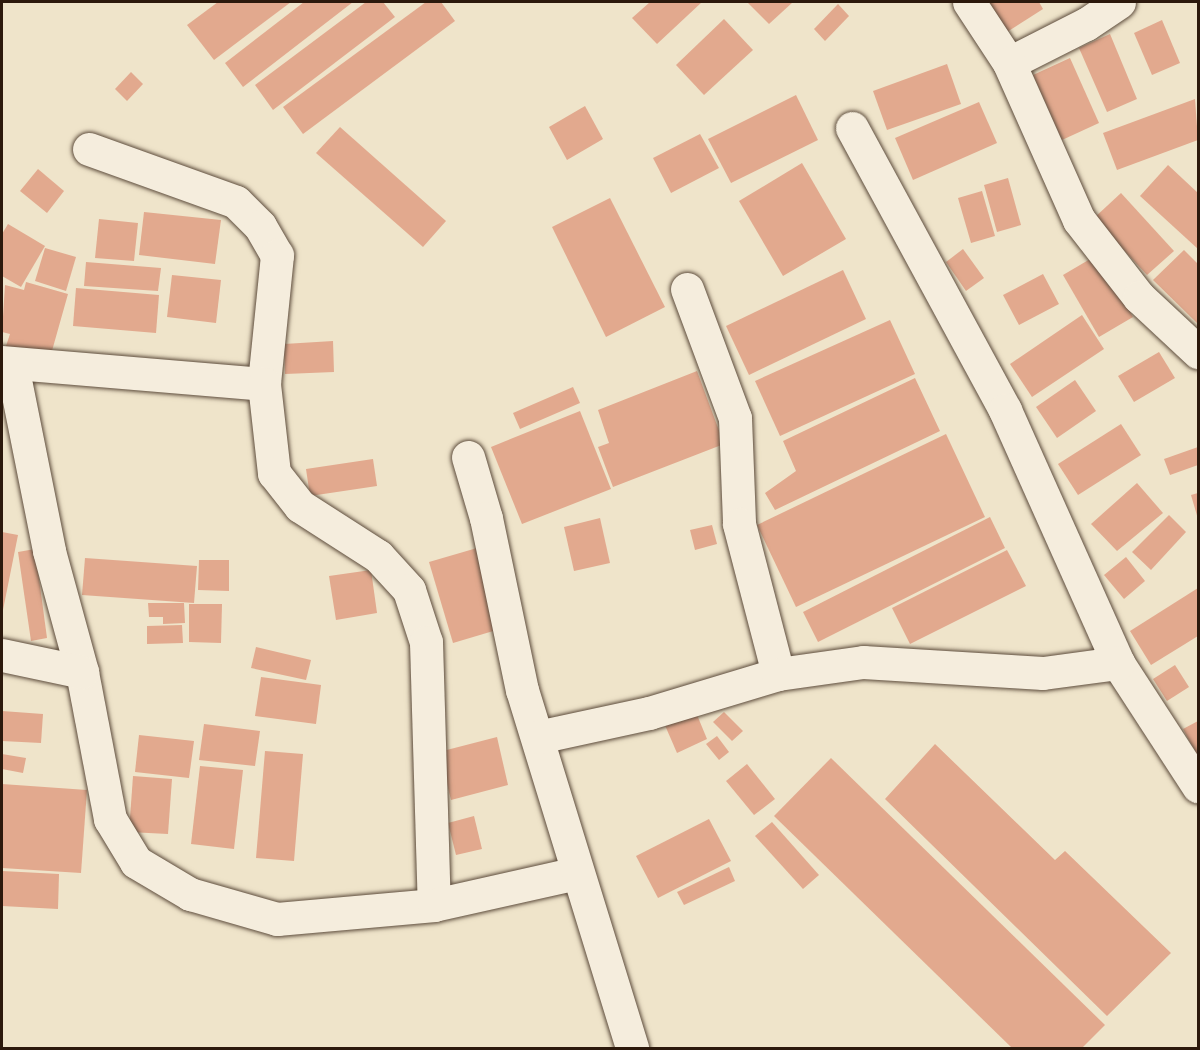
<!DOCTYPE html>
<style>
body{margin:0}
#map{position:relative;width:1200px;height:1050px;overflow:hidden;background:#efe4ca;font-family:"IM FELL English",serif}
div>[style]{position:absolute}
.building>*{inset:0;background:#e2a98e}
.roads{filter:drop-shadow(0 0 2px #5d4c3c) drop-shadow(0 0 2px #5d4c3c)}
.minor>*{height:33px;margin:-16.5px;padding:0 16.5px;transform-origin:16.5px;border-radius:16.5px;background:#f5eddd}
span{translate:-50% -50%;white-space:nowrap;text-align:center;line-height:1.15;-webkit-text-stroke:5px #f5eddd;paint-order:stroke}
.frame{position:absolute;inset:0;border:3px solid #2c190c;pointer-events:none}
</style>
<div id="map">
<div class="building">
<i style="clip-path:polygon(218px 2px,291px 2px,214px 60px,187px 25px)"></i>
<i style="clip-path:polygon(304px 2px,353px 2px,243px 87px,225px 63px)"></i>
<i style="clip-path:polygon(366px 2px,383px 2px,395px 17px,273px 110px,255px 85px)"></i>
<i style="clip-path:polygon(426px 2px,441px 2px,455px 21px,303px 134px,283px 107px)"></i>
<i style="clip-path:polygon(650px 2px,702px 2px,657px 44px,632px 18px)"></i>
<i style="clip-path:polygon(747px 2px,793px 2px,769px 24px)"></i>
<i style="clip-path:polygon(988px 2px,1039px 2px,1043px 9px,1007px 32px)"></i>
<i style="clip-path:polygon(838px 4px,849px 16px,825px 41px,814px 29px)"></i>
<i style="clip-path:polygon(724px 19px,753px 50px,704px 95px,676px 65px)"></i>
<i style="clip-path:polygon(1162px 20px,1180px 63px,1152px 75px,1134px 33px)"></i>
<i style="clip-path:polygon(1110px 34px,1137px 99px,1107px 112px,1079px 48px)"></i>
<i style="clip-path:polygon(1070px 58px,1099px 123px,1062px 140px,1033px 75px)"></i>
<i style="clip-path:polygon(947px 64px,961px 104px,887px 130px,873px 91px)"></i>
<i style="clip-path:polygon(131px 72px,143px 84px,127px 101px,115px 89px)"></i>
<i style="clip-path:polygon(796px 95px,818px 140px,731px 183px,708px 139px)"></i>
<i style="clip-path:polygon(1195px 99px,1198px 140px,1117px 170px,1103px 133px)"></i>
<i style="clip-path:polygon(979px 102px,997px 143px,913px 180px,895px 138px)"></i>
<i style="clip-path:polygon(585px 106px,603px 139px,567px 160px,549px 127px)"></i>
<i style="clip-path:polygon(340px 127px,446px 221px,423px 247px,316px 153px)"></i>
<i style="clip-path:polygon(700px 134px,719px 168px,671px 193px,653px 158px)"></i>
<i style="clip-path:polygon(802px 163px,846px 239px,783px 276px,739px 201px)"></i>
<i style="clip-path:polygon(1168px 165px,1198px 193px,1198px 249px,1140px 196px)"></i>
<i style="clip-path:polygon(38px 169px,64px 191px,47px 213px,20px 191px)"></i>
<i style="clip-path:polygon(1008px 178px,1021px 225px,997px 232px,984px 185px)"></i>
<i style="clip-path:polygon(982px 191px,995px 236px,971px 243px,958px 198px)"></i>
<i style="clip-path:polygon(1121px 193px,1174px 251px,1147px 275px,1094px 218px)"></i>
<i style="clip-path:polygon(610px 198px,665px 307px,606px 337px,552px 227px)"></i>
<i style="clip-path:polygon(144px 212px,221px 220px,215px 264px,139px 255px)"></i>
<i style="clip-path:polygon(99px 219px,138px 223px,134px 261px,95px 258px)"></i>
<i style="clip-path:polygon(8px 224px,45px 246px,21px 287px,2px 276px,2px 234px)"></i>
<i style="clip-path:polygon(45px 248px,76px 257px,66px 291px,35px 281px)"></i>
<i style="clip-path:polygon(963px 249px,984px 278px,966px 291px,946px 262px)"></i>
<i style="clip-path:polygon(1184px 250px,1198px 264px,1198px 324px,1153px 280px)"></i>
<i style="clip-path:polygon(1097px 255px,1133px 317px,1099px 337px,1063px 275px)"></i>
<i style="clip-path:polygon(86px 262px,161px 268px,158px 291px,84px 286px)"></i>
<i style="clip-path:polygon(843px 270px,866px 319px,749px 375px,726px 326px)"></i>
<i style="clip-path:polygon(1043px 274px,1059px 304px,1019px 325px,1003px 295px)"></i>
<i style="clip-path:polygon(172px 275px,221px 280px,216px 323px,167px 317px)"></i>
<i style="clip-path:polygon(26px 282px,68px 294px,48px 365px,4px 352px,10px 334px,2px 332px,5px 285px,24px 290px)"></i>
<i style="clip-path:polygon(76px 288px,159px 295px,156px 333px,73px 326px)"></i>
<i style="clip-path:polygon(1082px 315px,1104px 349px,1032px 397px,1010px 364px)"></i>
<i style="clip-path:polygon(890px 320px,915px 374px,780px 436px,755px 381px)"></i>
<i style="clip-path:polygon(333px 341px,334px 372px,285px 374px,284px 344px)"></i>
<i style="clip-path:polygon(1159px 352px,1175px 378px,1134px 402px,1118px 376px)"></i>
<i style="clip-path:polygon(697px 371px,724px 444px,613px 487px,598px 447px,609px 443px,598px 410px)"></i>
<i style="clip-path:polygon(915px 378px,940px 431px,775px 510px,765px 493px,796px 471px,783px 441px)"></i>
<i style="clip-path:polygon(1075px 380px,1096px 411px,1057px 438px,1036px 407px)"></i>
<i style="clip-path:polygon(573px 387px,580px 403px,520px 429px,513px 413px)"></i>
<i style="clip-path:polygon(580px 411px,611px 489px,522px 524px,491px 447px)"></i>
<i style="clip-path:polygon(1121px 424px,1141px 455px,1078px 495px,1058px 464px)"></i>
<i style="clip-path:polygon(946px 434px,985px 517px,796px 607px,757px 525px)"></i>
<i style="clip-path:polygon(1198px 447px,1198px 465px,1170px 475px,1164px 459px)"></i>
<i style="clip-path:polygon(373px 459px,377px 486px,310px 496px,306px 469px)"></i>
<i style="clip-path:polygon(1137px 483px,1163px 513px,1117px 551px,1091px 524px)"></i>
<i style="clip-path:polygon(1198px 493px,1198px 519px,1191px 495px)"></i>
<i style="clip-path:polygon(1169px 515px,1186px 532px,1151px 570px,1132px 552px)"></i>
<i style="clip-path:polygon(990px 517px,1005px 548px,818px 642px,803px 612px)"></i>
<i style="clip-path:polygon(600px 518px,610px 563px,574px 571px,564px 527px)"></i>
<i style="clip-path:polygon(712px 525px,717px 544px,695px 550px,690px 530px)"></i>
<i style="clip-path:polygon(2px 532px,18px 535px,3px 610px,2px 610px)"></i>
<i style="clip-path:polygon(477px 548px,500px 629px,453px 643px,429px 562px)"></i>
<i style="clip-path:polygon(35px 549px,47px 638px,31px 641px,18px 552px)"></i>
<i style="clip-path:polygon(1007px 550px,1026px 586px,910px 644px,892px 608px)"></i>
<i style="clip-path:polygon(1126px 557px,1145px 581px,1124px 599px,1104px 575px)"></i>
<i style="clip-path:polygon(85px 558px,197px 566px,194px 603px,82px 595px)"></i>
<i style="clip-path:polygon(199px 560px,229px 560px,229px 591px,198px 590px)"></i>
<i style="clip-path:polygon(371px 570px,377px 613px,336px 620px,329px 576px)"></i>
<i style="clip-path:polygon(1198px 588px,1198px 636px,1151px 665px,1130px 631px)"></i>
<i style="clip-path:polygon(148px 603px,184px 603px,185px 623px,163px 624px,163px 617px,149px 617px)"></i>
<i style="clip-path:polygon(189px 604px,222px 604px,221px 643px,189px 642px)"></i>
<i style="clip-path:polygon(182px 625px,183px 643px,147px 644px,147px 626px)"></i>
<i style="clip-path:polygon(256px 647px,311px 660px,306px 680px,251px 668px)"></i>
<i style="clip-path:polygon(1175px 665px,1189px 687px,1167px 701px,1153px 679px)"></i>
<i style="clip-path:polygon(261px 677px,321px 685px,316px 724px,255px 716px)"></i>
<i style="clip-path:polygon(695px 710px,707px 739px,677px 753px,664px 723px)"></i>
<i style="clip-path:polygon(2px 711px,43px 714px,41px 743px,2px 741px)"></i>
<i style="clip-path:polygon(724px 712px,743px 731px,732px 741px,713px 722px)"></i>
<i style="clip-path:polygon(1198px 721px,1198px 757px,1183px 729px)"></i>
<i style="clip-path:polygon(204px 724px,260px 731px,255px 766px,199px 760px)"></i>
<i style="clip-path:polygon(139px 735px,194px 741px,189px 778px,135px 772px)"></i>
<i style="clip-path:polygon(717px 736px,729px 752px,719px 760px,706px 744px)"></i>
<i style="clip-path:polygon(497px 737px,508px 785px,451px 800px,439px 752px)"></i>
<i style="clip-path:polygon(935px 744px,1055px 860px,1065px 851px,1171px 953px,1107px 1016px,885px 799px)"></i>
<i style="clip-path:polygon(265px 751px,303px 754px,294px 861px,256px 858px)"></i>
<i style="clip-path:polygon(2px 754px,26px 758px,23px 773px,2px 769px)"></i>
<i style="clip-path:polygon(831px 758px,1105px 1025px,1082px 1048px,1012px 1048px,774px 816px)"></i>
<i style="clip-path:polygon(747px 764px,775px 799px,754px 815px,726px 781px)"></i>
<i style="clip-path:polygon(200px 766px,243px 770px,234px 849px,191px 844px)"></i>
<i style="clip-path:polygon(133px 776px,172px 779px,168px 834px,129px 832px)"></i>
<i style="clip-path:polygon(2px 784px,87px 790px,81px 873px,2px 868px)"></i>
<i style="clip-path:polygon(474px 816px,482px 849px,456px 855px,448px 823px)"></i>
<i style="clip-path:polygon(709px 819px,731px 861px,658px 898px,636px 856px)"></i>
<i style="clip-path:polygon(772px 822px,819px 875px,803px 889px,755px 836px)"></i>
<i style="clip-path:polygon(729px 867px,735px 881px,684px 905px,677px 892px)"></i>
<i style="clip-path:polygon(2px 871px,59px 874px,58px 909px,2px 906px)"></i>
</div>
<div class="roads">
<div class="minor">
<i style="left:969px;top:2px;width:73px;rotate:56.7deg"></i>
<i style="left:1119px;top:2px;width:40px;rotate:146deg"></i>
<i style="left:1086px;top:24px;width:86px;rotate:153.1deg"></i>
<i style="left:1009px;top:63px;width:172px;rotate:66deg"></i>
<i style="left:1079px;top:220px;width:98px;rotate:52.1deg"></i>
<i style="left:1139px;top:297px;width:81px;rotate:43deg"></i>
<i style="left:852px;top:128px;width:321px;rotate:61.5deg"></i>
<i style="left:1005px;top:410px;width:277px;rotate:65.9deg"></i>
<i style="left:1118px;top:663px;width:147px;rotate:57deg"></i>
<i style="left:89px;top:149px;width:156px;rotate:19.8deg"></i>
<i style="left:236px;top:202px;width:34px;rotate:45deg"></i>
<i style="left:260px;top:226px;width:34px;rotate:60deg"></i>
<i style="left:277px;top:255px;width:130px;rotate:95.8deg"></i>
<i style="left:687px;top:289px;width:138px;rotate:69.6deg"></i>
<i style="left:735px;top:418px;width:106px;rotate:87.8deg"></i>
<i style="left:739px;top:524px;width:155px;rotate:75.4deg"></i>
<i style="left:2px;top:362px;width:263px;rotate:4.8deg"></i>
<i style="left:264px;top:384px;width:90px;rotate:83.6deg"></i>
<i style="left:274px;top:473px;width:42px;rotate:51.8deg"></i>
<i style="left:300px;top:506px;width:93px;rotate:32.7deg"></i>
<i style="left:378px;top:556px;width:46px;rotate:47.6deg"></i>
<i style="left:409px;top:590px;width:55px;rotate:71.9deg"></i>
<i style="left:426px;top:642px;width:263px;rotate:88.3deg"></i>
<i style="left:12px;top:365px;width:190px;rotate:78.7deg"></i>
<i style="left:49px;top:551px;width:125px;rotate:74.7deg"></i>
<i style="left:82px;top:672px;width:150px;rotate:79.2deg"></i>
<i style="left:110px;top:819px;width:50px;rotate:58.8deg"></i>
<i style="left:136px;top:862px;width:63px;rotate:30.7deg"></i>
<i style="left:190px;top:894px;width:91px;rotate:16deg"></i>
<i style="left:277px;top:919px;width:158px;rotate:-5.1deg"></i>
<i style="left:434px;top:905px;width:147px;rotate:-12.6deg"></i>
<i style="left:468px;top:457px;width:64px;rotate:73.6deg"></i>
<i style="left:486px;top:518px;width:176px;rotate:78.2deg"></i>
<i style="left:522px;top:690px;width:375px;rotate:72.9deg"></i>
<i style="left:2px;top:655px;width:82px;rotate:12deg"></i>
<i style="left:538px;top:737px;width:114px;rotate:-12.2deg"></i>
<i style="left:649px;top:713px;width:135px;rotate:-16.8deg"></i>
<i style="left:778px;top:674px;width:86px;rotate:-8deg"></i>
<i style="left:863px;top:662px;width:180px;rotate:3.5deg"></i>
<i style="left:1043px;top:673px;width:76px;rotate:-7.6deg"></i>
</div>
</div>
<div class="frame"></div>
</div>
